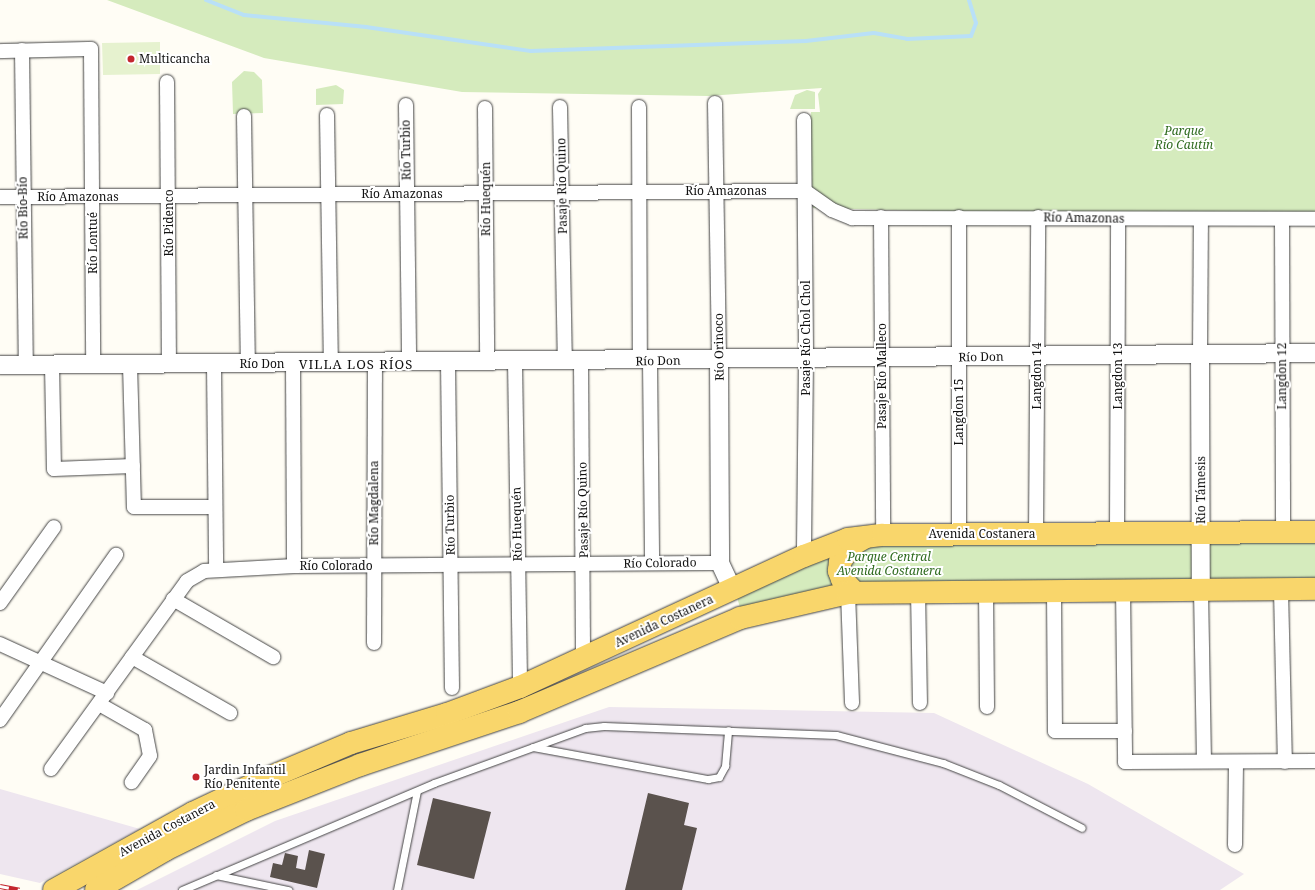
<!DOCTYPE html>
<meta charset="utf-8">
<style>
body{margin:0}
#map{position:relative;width:1315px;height:890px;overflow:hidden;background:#fffdf5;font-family:"Noto Serif",serif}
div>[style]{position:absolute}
.industrial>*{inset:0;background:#eee6ef}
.green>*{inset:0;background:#d5ebbd}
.pitch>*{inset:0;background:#e6f2cf}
.stream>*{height:4px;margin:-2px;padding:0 2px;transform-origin:2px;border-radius:2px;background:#b9e0f7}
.building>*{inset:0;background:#5a524d}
.roads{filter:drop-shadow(0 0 1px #444) drop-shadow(0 0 1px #444)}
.service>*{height:7px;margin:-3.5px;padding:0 3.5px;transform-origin:3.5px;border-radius:3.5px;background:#fff}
.minor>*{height:14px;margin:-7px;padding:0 7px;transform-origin:7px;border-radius:7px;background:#fff}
.tertiary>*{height:18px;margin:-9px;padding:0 9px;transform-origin:9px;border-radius:9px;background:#fff}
.primary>*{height:22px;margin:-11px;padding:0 11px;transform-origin:11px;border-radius:11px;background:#f9d66b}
.rail>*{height:4.5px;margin-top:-2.25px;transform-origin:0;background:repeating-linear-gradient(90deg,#fff 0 9px,#c4262e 0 18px);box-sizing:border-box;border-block:1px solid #c4262e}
.dots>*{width:11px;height:11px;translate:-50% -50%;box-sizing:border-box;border:2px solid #fff;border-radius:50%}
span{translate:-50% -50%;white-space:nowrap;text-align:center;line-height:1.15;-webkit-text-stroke:4px #fff;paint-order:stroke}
.poi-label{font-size:12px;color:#111}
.left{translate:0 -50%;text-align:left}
.park-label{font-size:12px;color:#2f6b1f;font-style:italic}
.street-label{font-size:12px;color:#111}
.neighbourhood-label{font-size:13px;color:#111;letter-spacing:1px}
</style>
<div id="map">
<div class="industrial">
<i style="clip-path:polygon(609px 707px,934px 713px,1088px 784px,1244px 874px,1220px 890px,137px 890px,275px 821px)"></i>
<i style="clip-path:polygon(0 789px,140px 829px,40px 883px,0 874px)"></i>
</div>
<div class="green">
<i style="clip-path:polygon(107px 0,1315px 0,1315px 213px,975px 212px,813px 208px,809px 133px,811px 112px,820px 112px,818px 94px,822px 88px,708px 96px,462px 92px,264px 58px)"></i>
<i style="clip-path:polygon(244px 71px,254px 72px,262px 80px,263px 113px,233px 114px,232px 82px)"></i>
<i style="clip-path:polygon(336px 85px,344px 90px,343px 104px,316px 105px,316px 89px)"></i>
<i style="clip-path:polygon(807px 90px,815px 92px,815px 109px,790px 109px,795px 95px)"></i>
<i style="clip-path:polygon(1315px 535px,1315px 585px,847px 590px,742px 614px,735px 591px,848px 542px)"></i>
</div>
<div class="pitch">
<i style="clip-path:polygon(160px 42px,160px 74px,103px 75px,102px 43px)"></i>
</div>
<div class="stream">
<i style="left:206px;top:0;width:41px;rotate:21.5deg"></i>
<i style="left:244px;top:15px;width:123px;rotate:5.6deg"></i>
<i style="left:366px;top:27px;width:167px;rotate:8.3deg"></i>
<i style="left:531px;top:51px;width:275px;rotate:-2.1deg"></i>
<i style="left:806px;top:41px;width:68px;rotate:-6.7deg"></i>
<i style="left:874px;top:33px;width:34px;rotate:10deg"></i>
<i style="left:907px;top:39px;width:64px;rotate:-2.7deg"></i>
<i style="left:971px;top:36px;width:14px;rotate:-69deg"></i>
<i style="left:976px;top:23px;width:24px;rotate:-107deg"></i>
</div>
<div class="building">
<i style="clip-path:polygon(648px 793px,689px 803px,684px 825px,697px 828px,682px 890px,625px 890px)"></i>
<i style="clip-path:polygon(433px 798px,491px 812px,474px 879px,417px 865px)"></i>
<i style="clip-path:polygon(309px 850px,325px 854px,317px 888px,270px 877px,273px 863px,282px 865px,285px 853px,298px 856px,296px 868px,305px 870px)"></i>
</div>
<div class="roads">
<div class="service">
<i style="left:533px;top:747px;width:178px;rotate:10.4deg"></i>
<i style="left:708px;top:779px;width:11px;rotate:-10deg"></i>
<i style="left:719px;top:777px;width:13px;rotate:-61deg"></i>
<i style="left:725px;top:766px;width:36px;rotate:-85deg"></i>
<i style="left:216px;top:875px;width:74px;rotate:11.8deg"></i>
<i style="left:182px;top:890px;width:274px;rotate:-23deg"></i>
<i style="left:434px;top:783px;width:161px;rotate:-20deg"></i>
<i style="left:585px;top:728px;width:19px;rotate:-6deg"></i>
<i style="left:604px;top:726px;width:232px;rotate:2.2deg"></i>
<i style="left:836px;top:735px;width:111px;rotate:14.7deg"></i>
<i style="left:943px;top:763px;width:60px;rotate:21.4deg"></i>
<i style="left:999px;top:785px;width:93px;rotate:27.4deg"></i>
<i style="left:397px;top:890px;width:101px;rotate:-78.6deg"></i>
</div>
<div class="minor">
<i style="left:22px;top:50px;width:315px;rotate:89.3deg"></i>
<i style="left:0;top:51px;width:91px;rotate:-1.3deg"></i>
<i style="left:91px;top:49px;width:316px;rotate:89.6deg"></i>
<i style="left:167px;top:82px;width:282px;rotate:89.6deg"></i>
<i style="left:715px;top:103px;width:257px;rotate:89.1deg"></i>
<i style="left:406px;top:105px;width:258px;rotate:89.3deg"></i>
<i style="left:560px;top:107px;width:255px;rotate:88.9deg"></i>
<i style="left:639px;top:107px;width:254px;rotate:89.8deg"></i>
<i style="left:485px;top:108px;width:254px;rotate:89.5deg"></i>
<i style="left:327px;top:115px;width:248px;rotate:89.1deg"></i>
<i style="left:244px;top:116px;width:248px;rotate:89.1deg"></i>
<i style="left:804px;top:120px;width:239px;rotate:89.5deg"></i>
<i style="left:806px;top:359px;width:197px;rotate:90.6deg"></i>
<i style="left:0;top:197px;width:805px;rotate:-0.43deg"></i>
<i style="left:805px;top:191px;width:33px;rotate:35deg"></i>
<i style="left:832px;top:210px;width:22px;rotate:22deg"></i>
<i style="left:852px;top:218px;width:463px;rotate:0.1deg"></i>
<i style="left:881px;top:217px;width:318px;rotate:89.6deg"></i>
<i style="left:959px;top:217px;width:318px;rotate:90deg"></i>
<i style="left:1282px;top:219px;width:314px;rotate:89.8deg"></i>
<i style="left:1200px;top:354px;width:135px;rotate:-89.6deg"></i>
<i style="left:650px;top:361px;width:202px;rotate:89.4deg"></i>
<i style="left:448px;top:362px;width:326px;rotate:89.3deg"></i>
<i style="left:515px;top:362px;width:325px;rotate:89.1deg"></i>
<i style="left:581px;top:362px;width:296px;rotate:89.6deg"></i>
<i style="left:293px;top:363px;width:203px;rotate:89.7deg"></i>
<i style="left:214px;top:364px;width:205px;rotate:89.4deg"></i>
<i style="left:52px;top:365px;width:104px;rotate:88.9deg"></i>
<i style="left:54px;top:469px;width:79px;rotate:-2.2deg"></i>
<i style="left:130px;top:365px;width:142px;rotate:88.4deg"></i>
<i style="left:134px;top:507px;width:80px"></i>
<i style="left:1036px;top:534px;width:317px;rotate:-89.6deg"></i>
<i style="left:1117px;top:534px;width:315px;rotate:-89.8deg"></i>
<i style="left:1123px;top:589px;width:173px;rotate:89.3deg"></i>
<i style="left:1125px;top:762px;width:190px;rotate:-0.3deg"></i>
<i style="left:1054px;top:590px;width:141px;rotate:89.6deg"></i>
<i style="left:1055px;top:731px;width:70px"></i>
<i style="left:1201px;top:590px;width:171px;rotate:89deg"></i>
<i style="left:1281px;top:590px;width:172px;rotate:88.7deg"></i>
<i style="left:918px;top:591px;width:112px;rotate:89deg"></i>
<i style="left:986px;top:591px;width:116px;rotate:89.5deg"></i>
<i style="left:848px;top:593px;width:110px;rotate:87.9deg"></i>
<i style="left:173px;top:599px;width:116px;rotate:30.1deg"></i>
<i style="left:0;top:603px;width:93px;rotate:-54.6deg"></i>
<i style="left:374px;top:643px;width:280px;rotate:-89.8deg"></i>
<i style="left:0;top:644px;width:118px;rotate:24.6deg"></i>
<i style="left:132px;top:657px;width:113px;rotate:29.7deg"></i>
<i style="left:99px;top:704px;width:53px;rotate:29.5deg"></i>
<i style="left:145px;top:730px;width:26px;rotate:79deg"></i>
<i style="left:150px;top:756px;width:32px;rotate:125deg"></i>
<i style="left:0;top:720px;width:202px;rotate:-54.9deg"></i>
<i style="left:51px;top:769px;width:232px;rotate:-54.1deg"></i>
<i style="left:187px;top:581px;width:20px;rotate:-30deg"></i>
<i style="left:204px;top:571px;width:90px;rotate:-3.2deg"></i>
<i style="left:294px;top:566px;width:426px;rotate:-0.4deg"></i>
<i style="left:1235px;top:845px;width:83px;rotate:-89.3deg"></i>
</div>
<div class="tertiary">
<i style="left:1200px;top:354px;width:236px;rotate:89.8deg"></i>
<i style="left:719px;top:360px;width:203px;rotate:89.7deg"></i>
<i style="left:720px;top:563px;width:29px;rotate:65deg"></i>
<i style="left:0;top:365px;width:1315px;rotate:-0.52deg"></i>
</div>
<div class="primary">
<i style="left:855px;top:593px;width:19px;rotate:-133deg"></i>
<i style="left:842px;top:579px;width:9px;rotate:-111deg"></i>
<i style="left:839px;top:571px;width:9px;rotate:-84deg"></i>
<i style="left:840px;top:562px;width:21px;rotate:-55deg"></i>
<i style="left:852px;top:545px;width:14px;rotate:-30deg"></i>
<i style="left:54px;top:890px;width:159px;rotate:-29deg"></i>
<i style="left:193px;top:813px;width:68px;rotate:-25.4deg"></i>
<i style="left:254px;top:784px;width:105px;rotate:-22.9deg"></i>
<i style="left:351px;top:743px;width:100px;rotate:-16.8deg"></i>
<i style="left:447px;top:714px;width:78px;rotate:-20.3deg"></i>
<i style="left:520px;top:687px;width:313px;rotate:-24.8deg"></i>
<i style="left:804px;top:556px;width:47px;rotate:-21.1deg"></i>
<i style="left:848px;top:539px;width:35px;rotate:-7deg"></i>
<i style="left:883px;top:535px;width:432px;rotate:-0.4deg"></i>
<i style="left:96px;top:890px;width:80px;rotate:-30.1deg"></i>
<i style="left:165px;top:850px;width:90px;rotate:-26.3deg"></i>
<i style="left:246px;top:810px;width:123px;rotate:-21.5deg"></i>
<i style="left:360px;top:765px;width:168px;rotate:-18.4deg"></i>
<i style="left:519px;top:712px;width:240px;rotate:-23deg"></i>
<i style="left:740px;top:618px;width:111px;rotate:-13deg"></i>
<i style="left:848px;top:593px;width:467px;rotate:-0.5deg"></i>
</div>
</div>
<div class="rail">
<i style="left:0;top:886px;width:20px;rotate:11deg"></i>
</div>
<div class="dots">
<i style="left:131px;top:59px;background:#c4262e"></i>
<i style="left:196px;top:777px;background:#c4262e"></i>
</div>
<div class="poi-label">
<span class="left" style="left:139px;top:59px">Multicancha</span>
<span class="left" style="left:204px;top:777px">Jardin Infantil<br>Río Penitente</span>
</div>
<div class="park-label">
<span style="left:1184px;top:138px">Parque<br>Río Cautín</span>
<span style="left:889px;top:564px">Parque Central<br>Avenida Costanera</span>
</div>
<div class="street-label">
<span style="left:406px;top:150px;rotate:-91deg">Río Turbio</span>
<span style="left:562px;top:186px;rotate:-91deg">Pasaje Río Quino</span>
<span style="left:726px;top:191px">Río Amazonas</span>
<span style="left:402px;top:194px">Río Amazonas</span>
<span style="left:78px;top:197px">Río Amazonas</span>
<span style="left:486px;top:199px;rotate:-90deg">Río Huequén</span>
<span style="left:23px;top:208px;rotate:-91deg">Río Bío-Bío</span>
<span style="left:1084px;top:218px;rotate:1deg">Río Amazonas</span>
<span style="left:169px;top:223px;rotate:-90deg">Río Pidenco</span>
<span style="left:93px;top:243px;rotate:-90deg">Río Lontué</span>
<span style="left:806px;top:338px;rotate:-90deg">Pasaje Río Chol Chol</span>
<span style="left:719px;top:347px;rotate:-91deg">Río Orinoco</span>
<span style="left:981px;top:357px;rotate:-1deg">Río Don</span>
<span style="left:658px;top:361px;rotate:-1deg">Río Don</span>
<span style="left:262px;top:364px">Río Don</span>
<span style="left:882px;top:376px;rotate:-90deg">Pasaje Río Malleco</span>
<span style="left:1037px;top:376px;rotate:-90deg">Langdon 14</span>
<span style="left:1118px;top:376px;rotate:-90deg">Langdon 13</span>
<span style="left:1282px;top:376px;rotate:-90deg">Langdon 12</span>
<span style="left:959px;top:412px;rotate:-90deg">Langdon 15</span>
<span style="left:1201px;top:490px;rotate:-90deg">Río Támesis</span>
<span style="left:374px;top:503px;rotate:-90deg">Río Magdalena</span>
<span style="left:583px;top:510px;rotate:-91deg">Pasaje Río Quino</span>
<span style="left:517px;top:524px;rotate:-91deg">Río Huequén</span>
<span style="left:450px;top:525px;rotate:-91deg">Río Turbio</span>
<span style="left:982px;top:534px">Avenida Costanera</span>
<span style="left:660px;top:563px;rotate:-1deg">Río Colorado</span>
<span style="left:336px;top:566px">Río Colorado</span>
<span style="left:664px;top:621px;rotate:-25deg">Avenida Costanera</span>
<span style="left:167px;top:828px;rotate:-28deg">Avenida Costanera</span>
</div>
<div class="neighbourhood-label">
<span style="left:356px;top:364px">VILLA LOS RÍOS</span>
</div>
</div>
